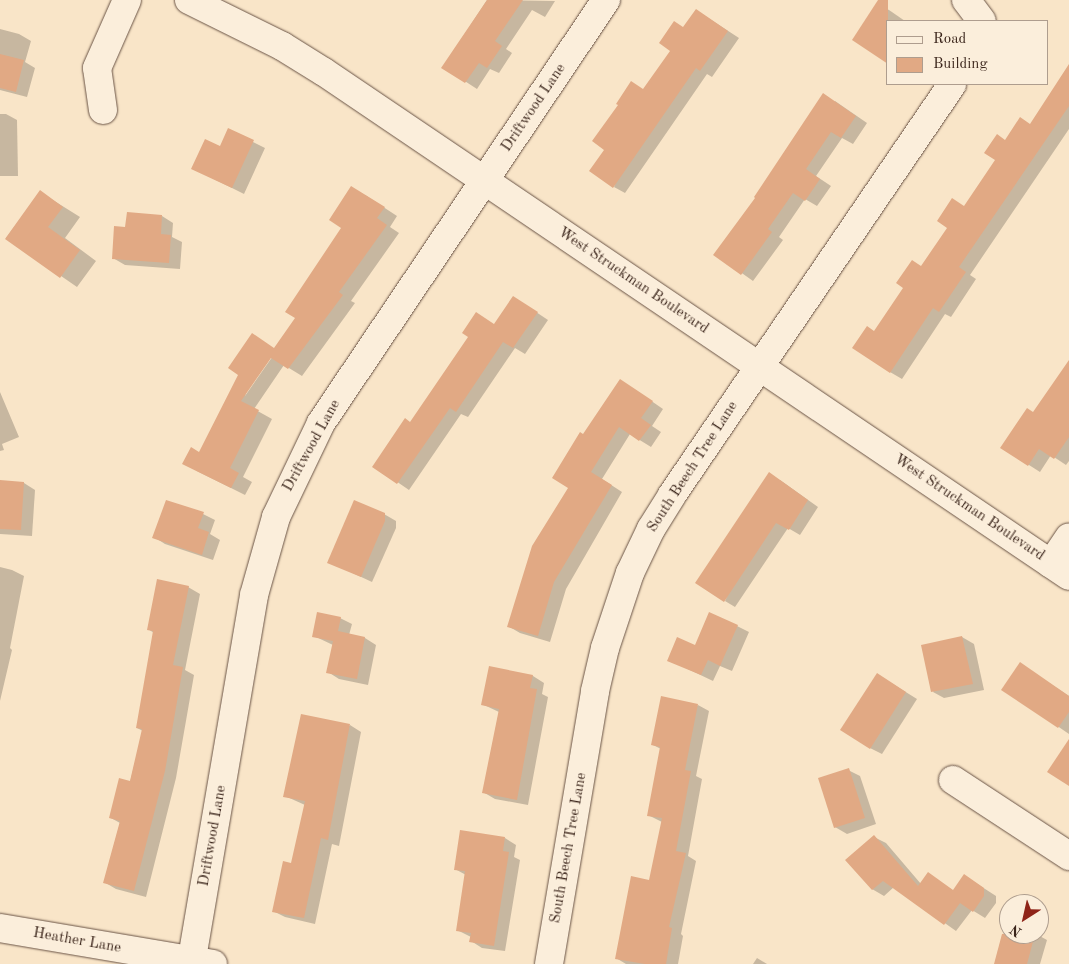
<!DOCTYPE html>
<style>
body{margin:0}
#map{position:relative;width:1069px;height:964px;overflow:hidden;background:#f9e5c8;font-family:"Old Standard TT",serif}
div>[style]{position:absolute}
.shadow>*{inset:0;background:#0003}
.building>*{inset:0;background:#e1a984}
.roads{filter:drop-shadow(0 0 1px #6a5446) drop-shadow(0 0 1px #6a5446)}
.street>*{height:28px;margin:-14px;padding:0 14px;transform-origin:14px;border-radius:14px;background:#fbeedb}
span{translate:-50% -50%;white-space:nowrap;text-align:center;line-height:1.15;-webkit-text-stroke:4.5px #fbeedb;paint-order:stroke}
.street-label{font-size:15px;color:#3a241a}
.legend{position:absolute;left:886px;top:20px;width:162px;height:65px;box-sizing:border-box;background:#fbeedb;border:1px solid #ae9d8e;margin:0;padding:6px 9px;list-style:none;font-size:15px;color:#3a241a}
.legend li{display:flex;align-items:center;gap:10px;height:25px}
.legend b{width:25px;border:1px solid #ae9d8e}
.north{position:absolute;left:999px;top:894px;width:50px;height:50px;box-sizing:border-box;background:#fbeedb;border:1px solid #ae9d8e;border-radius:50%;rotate:215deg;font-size:14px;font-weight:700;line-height:20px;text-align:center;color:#3a241a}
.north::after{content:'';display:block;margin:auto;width:18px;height:22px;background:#8f2418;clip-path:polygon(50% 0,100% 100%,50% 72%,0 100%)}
</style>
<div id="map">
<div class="shadow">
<i style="clip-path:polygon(487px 0,555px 1px,545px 17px,532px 10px,506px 49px,512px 53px,499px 73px,490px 69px,477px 89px,443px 67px)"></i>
<i style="clip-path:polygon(877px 4px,889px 10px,905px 21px,888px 21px)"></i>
<i style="clip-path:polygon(696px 10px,739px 38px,712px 77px,707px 74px,625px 193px,614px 187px,671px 50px)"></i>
<i style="clip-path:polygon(0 29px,19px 34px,31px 41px,25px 62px,35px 68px,27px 97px,0 90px)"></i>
<i style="clip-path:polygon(1069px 81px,1069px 129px,970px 275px,976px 279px,951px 317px,945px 314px,902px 379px,890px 372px,875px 332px,965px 207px,997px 160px,1006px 141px,1031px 125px)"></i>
<i style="clip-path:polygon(835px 101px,867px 123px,853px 144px,842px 138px,816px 176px,831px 186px,817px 206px,805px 199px,779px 237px,783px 240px,753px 281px,715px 254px)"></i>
<i style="clip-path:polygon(0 114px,6px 114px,17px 120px,18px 176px,0 176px)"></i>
<i style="clip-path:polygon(229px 130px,265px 148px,244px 194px,192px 168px,221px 148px)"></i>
<i style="clip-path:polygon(40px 192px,80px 217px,65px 238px,96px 261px,77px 287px,6px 238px)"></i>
<i style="clip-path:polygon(evenodd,365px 195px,397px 216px,390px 227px,399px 233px,351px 301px,355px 303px,302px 376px,284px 365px,254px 409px,272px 419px,243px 477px,252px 482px,245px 495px,197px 471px,200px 454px,296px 318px,365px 195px,273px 352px,275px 353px,245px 396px,247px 390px,273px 352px)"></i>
<i style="clip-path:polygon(162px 216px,173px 223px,172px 237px,182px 242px,180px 269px,125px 265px,113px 258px)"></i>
<i style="clip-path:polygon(524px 304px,548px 320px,525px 354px,515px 348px,468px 417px,461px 414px,409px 490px,374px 466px,495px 324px)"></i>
<i style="clip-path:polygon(1069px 362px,1069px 461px,1066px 465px,1051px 455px,1040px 472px,1002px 448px,1034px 413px)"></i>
<i style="clip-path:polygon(631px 387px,663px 409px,652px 426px,661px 432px,651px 447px,630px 434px,602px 479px,622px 492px,566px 589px,550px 642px,520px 633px,508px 626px,569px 487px,584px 435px)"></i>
<i style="clip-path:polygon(0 392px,19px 437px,2px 444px,4px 450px,0 451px)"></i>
<i style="clip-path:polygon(780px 480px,818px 507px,800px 535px,788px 528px,735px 607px,725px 601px)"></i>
<i style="clip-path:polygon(0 482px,24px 483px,35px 490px,32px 536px,0 534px)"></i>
<i style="clip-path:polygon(203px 514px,215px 520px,210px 534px,220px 540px,213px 560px,165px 544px,154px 537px)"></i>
<i style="clip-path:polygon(384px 514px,396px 521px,396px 528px,372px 582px,329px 562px)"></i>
<i style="clip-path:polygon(0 567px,12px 570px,24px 576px,10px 648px,12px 650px,0 701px)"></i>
<i style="clip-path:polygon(188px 587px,200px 594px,185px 670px,194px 675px,176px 778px,146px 897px,116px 889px,104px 882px,120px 823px,111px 818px,130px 782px,143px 731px,137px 728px,154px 633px,148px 629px)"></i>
<i style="clip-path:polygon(340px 618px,352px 624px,349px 635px,365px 638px,376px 645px,368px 685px,339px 679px,328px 672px,333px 645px,314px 636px)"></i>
<i style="clip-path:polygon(737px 626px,749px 632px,732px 671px,720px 666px,713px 681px,669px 660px)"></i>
<i style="clip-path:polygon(962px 637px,974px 644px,984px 690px,944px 698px,933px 692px)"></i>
<i style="clip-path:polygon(490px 667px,533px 676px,544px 683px,542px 694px,548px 697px,528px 805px,495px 799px,483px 792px,499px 712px,482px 704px)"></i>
<i style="clip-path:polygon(1031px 671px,1069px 696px,1069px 734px,1003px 689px)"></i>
<i style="clip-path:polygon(888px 681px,917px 699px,882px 754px,870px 748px)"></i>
<i style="clip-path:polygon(698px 705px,709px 711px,696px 776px,702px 779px,688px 856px,696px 861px,681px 934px,683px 936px,678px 964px,626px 964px,616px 958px,650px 881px,662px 822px,648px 815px,661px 749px,653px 745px)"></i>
<i style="clip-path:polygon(350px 725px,361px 732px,339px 846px,332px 844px,315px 924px,285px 917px,273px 911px,292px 865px,305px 805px,285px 796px)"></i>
<i style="clip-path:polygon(848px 770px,860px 776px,876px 824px,847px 834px,835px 827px)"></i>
<i style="clip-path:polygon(874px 837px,886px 843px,921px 884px,928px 874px,954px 891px,965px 876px,996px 896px,996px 903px,985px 918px,972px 910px,956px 931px,894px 887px,884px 896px,872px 889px)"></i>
<i style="clip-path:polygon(505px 838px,516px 845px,514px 857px,520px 860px,505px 951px,482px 948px,471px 941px,471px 937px,457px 930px,466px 875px,455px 869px)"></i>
<i style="clip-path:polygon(1006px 925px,1009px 926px,1009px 934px,1036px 934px,1047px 940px,1040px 964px,995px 964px)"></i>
<i style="clip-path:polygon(757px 958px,767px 964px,753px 964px)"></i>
</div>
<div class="building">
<i style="clip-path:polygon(487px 0,523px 0,495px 41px,502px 46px,487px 68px,479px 63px,465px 83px,441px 68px)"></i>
<i style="clip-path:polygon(878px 0,888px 0,888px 64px,852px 40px)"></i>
<i style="clip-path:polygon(696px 9px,728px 31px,700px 71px,696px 68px,613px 188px,589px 171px,604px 150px,592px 141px,618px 105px,616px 104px,631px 81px,643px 89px,670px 51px,659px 43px,674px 21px,683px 27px)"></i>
<i style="clip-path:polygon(0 54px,24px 60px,16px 92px,0 88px)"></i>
<i style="clip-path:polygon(1069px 64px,1069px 106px,959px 267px,966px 272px,939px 312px,933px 308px,890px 373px,852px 348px,867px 326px,874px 331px,903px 288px,896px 283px,912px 260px,921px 266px,947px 228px,937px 221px,952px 198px,964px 206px,995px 160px,984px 153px,997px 134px,1005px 140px,1020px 117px,1030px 124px)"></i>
<i style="clip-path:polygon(823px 93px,856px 116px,841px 138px,831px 132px,806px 169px,820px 179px,805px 201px,793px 193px,768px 229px,772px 232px,741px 275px,713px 255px,755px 198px,754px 197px)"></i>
<i style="clip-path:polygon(228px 128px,254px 140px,232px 188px,191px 169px,205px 139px,220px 146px)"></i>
<i style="clip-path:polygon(351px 186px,385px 207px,377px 218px,387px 225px,339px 292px,343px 295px,288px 369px,271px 358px,241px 401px,259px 410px,230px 468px,239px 473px,231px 488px,182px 464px,191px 447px,199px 452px,238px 375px,228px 368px,252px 333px,274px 348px,295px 318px,285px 312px,341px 228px,329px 220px)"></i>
<i style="clip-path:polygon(40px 190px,63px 207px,48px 227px,80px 250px,60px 278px,5px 239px)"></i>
<i style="clip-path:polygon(127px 212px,162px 215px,161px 234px,171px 235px,169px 263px,112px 259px,114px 226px,125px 227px)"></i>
<i style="clip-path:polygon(513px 296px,538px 312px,513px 348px,503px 342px,456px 412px,450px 408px,397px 484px,372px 467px,405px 418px,410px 422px,468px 337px,462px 333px,476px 312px,494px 324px)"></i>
<i style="clip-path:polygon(1069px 360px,1069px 437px,1054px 459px,1039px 449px,1028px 466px,1000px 448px,1027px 408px,1033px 412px)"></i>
<i style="clip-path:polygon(620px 379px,653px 401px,641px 418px,651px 425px,639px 441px,619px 427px,591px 472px,612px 485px,554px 582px,538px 636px,507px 627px,532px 546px,568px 488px,552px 478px,580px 432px,583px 434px)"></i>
<i style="clip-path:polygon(769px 472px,808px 500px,789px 530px,776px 523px,724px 602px,695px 583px)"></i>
<i style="clip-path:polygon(0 480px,24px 482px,21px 530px,0 529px)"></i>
<i style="clip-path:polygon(166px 500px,204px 512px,198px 528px,209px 532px,202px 555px,152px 538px)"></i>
<i style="clip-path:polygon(354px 500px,385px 513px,385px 521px,361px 577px,327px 563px)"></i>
<i style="clip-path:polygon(157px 579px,189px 586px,173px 665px,183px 667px,165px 771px,134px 891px,103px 883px,120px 821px,109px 818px,119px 778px,130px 781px,142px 729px,136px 728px,153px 631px,147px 630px)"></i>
<i style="clip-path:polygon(317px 612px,341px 617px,338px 631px,365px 637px,357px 679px,326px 673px,333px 641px,312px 637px)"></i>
<i style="clip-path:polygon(709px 612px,738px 625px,720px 666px,708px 660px,701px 675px,667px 661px,677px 637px,695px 645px)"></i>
<i style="clip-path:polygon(962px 636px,973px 684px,931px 692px,921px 645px)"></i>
<i style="clip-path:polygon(1020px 662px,1069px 696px,1069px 712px,1058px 728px,1001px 690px)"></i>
<i style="clip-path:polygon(489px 666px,533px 675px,530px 688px,537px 689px,517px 800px,482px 793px,499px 709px,481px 705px)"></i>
<i style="clip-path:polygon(877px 673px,906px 692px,870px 749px,840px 730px)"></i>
<i style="clip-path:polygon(661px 696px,698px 704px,685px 770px,691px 771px,676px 851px,686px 853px,669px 927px,672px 928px,666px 964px,645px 964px,615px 959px,631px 876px,649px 880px,662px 818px,647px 816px,660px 747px,651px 745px)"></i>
<i style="clip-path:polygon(301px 714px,350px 724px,328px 840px,321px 838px,304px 918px,272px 912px,283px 861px,291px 863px,305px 801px,283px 797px)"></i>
<i style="clip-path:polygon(1069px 739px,1069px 786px,1047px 772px)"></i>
<i style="clip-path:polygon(849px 768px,865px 818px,834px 828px,818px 778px)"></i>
<i style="clip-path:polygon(460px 830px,505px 837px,503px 851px,509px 852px,494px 946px,469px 942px,471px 933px,456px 931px,465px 871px,454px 870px)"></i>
<i style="clip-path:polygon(874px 835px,918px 886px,928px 872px,953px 890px,964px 874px,984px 888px,984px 896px,973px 912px,960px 903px,944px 925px,883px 881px,872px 890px,845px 860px)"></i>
<i style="clip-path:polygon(1002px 934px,1035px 934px,1027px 964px,994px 964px)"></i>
</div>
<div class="roads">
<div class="street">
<i style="left:189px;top:0;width:104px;rotate:26.3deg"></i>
<i style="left:282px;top:46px;width:49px;rotate:31.8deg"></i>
<i style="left:324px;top:72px;width:899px;rotate:34.08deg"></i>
<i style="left:966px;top:0;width:26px;rotate:53deg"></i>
<i style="left:103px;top:110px;width:42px;rotate:-98.1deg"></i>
<i style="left:97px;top:68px;width:74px;rotate:-66.2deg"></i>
<i style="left:1051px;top:564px;width:32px;rotate:-56deg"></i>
<i style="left:953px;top:780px;width:139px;rotate:33.2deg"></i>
<i style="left:0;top:928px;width:216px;rotate:9.6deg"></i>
<i style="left:191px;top:964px;width:374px;rotate:-80.3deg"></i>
<i style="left:254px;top:595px;width:81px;rotate:-74.2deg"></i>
<i style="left:276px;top:517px;width:104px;rotate:-64.4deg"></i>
<i style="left:321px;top:423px;width:510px;rotate:-56.03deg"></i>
<i style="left:549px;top:964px;width:277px;rotate:-80.4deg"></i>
<i style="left:595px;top:691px;width:44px;rotate:-76.9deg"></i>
<i style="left:605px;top:648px;width:79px;rotate:-71.6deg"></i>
<i style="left:630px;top:573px;width:49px;rotate:-64.5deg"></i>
<i style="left:651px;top:529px;width:40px;rotate:-58deg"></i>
<i style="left:672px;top:495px;width:497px;rotate:-55.7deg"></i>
</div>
</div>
<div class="street-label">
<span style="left:534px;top:108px;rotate:-56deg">Driftwood Lane</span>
<span style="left:633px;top:281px;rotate:34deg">West Struckman Boulevard</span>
<span style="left:312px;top:446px;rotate:-61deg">Driftwood Lane</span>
<span style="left:693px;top:467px;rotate:-57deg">South Beech Tree Lane</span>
<span style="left:969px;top:508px;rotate:34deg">West Struckman Boulevard</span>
<span style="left:213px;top:836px;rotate:-80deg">Driftwood Lane</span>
<span style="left:569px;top:848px;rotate:-80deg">South Beech Tree Lane</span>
<span style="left:77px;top:941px;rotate:10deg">Heather Lane</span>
</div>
<ul class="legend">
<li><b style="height:6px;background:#fbeedb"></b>Road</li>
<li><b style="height:14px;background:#e1a984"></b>Building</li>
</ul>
<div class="north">N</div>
</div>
